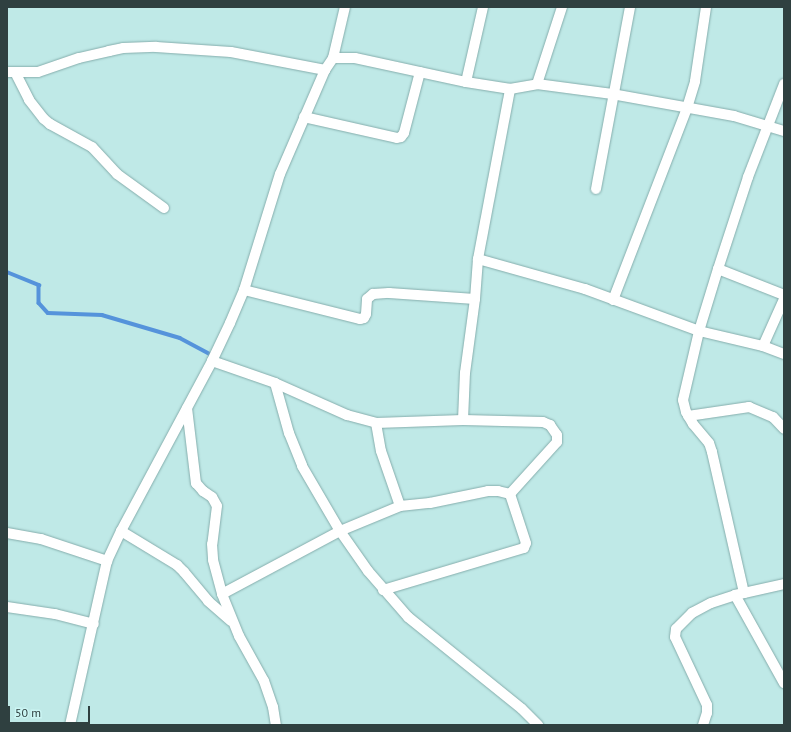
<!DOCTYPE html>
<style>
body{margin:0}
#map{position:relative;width:791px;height:732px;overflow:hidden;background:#bfe9e7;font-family:"PT Sans",sans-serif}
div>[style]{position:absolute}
.stream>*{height:3.5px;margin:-1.75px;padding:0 1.75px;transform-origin:1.75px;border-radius:1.75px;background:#5593db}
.roads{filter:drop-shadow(0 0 1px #85adac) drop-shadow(0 0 1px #85adac)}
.minor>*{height:10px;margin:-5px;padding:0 5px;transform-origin:5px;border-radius:5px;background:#fff}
span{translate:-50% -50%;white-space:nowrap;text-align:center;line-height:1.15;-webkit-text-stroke:4px #ccf6f4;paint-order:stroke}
.frame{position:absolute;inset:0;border:8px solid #2f4040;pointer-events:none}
.scale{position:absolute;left:8px;top:706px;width:82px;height:18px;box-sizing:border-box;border:2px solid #2f4040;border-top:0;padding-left:5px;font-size:12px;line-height:14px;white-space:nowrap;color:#2f4040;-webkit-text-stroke:3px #ccf6f4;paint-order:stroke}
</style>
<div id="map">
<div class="stream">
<i style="left:7px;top:272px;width:35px;rotate:22deg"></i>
<i style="left:39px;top:285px;width:18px;rotate:90deg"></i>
<i style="left:39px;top:303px;width:13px;rotate:48deg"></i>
<i style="left:48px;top:313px;width:54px;rotate:2.1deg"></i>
<i style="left:102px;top:315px;width:81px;rotate:16.4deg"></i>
<i style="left:180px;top:338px;width:34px;rotate:28deg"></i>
</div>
<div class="roads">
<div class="minor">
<i style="left:333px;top:58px;width:52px;rotate:-76.8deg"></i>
<i style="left:7px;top:72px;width:31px"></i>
<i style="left:38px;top:72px;width:43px;rotate:-18.9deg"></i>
<i style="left:79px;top:58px;width:31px;rotate:-13deg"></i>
<i style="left:109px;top:51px;width:14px;rotate:-12deg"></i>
<i style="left:123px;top:48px;width:33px;rotate:-2deg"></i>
<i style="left:156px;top:47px;width:75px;rotate:3.8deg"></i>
<i style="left:231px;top:52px;width:96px;rotate:10.8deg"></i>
<i style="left:15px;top:72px;width:31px;rotate:63deg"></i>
<i style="left:29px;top:100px;width:24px;rotate:52deg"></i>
<i style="left:44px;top:119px;width:8px;rotate:40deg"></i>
<i style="left:50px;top:124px;width:48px;rotate:28.7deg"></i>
<i style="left:92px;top:147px;width:37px;rotate:47deg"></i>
<i style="left:117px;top:174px;width:58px;rotate:35.9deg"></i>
<i style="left:466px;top:82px;width:77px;rotate:-77.2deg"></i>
<i style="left:537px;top:84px;width:81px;rotate:-72deg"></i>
<i style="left:304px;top:117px;width:95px;rotate:12.7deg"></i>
<i style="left:397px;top:138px;width:4px;rotate:-14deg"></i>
<i style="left:401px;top:137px;width:5px;rotate:-53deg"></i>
<i style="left:404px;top:133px;width:63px;rotate:-75.3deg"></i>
<i style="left:596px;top:189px;width:185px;rotate:-79.4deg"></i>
<i style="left:478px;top:259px;width:111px;rotate:15.7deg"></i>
<i style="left:585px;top:289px;width:121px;rotate:20.2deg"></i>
<i style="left:699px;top:331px;width:66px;rotate:13.2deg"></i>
<i style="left:763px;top:346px;width:22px;rotate:21deg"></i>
<i style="left:718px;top:269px;width:71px;rotate:21.5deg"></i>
<i style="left:244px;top:290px;width:120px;rotate:14deg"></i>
<i style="left:360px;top:319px;width:4px;rotate:-14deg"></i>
<i style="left:364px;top:318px;width:4px;rotate:-63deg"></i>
<i style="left:366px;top:314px;width:15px;rotate:-86deg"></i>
<i style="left:367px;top:299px;width:8px;rotate:-40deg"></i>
<i style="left:373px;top:294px;width:16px;rotate:-4deg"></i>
<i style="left:389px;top:293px;width:86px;rotate:4deg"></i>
<i style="left:613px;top:300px;width:206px;rotate:-68.9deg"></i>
<i style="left:687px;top:108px;width:28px;rotate:-73deg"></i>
<i style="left:695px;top:81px;width:75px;rotate:-81.5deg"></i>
<i style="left:763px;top:346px;width:51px;rotate:-65.9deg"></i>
<i style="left:212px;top:361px;width:67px;rotate:19.2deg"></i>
<i style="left:275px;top:383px;width:79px;rotate:24deg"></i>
<i style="left:347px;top:415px;width:30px;rotate:15deg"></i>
<i style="left:376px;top:423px;width:87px;rotate:-2deg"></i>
<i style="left:463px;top:420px;width:80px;rotate:1.4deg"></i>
<i style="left:543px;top:422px;width:8px;rotate:23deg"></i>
<i style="left:550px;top:425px;width:12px;rotate:55deg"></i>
<i style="left:557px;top:435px;width:7px;rotate:90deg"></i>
<i style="left:557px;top:442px;width:70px;rotate:132.1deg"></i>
<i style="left:275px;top:383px;width:52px;rotate:74.4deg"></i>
<i style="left:289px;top:433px;width:35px;rotate:68deg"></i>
<i style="left:302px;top:466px;width:75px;rotate:59.7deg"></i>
<i style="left:340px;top:531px;width:49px;rotate:55deg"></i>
<i style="left:368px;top:571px;width:61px;rotate:49deg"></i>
<i style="left:408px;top:617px;width:146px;rotate:38.9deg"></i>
<i style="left:522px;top:709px;width:23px;rotate:45deg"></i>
<i style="left:187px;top:408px;width:76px;rotate:83.2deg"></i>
<i style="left:196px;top:483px;width:11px;rotate:49deg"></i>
<i style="left:203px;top:491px;width:11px;rotate:34deg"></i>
<i style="left:212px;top:497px;width:10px;rotate:61deg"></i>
<i style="left:217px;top:506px;width:38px;rotate:97deg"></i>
<i style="left:212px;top:544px;width:16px;rotate:86deg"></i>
<i style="left:213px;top:560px;width:35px;rotate:75deg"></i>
<i style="left:222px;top:594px;width:45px;rotate:68deg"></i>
<i style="left:239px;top:636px;width:51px;rotate:60.9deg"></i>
<i style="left:264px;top:681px;width:28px;rotate:71deg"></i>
<i style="left:273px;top:707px;width:18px;rotate:81deg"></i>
<i style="left:688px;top:416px;width:62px;rotate:-8.4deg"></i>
<i style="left:749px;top:407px;width:26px;rotate:23deg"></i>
<i style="left:773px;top:417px;width:16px;rotate:47deg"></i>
<i style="left:463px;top:420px;width:47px;rotate:-87.6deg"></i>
<i style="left:465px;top:373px;width:75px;rotate:-82.3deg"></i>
<i style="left:475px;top:299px;width:40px;rotate:-85.7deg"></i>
<i style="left:478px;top:259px;width:173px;rotate:-79.3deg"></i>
<i style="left:376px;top:423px;width:28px;rotate:80deg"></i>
<i style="left:381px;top:451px;width:58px;rotate:70.9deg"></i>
<i style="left:121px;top:531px;width:66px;rotate:31.3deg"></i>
<i style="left:177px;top:565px;width:10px;rotate:45deg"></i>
<i style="left:184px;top:572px;width:38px;rotate:50deg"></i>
<i style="left:208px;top:601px;width:30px;rotate:41deg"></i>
<i style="left:7px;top:533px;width:35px;rotate:10deg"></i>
<i style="left:41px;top:539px;width:70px;rotate:18.4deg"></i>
<i style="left:383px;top:590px;width:147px;rotate:-16.6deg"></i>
<i style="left:524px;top:548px;width:5px;rotate:-68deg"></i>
<i style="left:526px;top:543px;width:52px;rotate:-108.1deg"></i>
<i style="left:744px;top:593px;width:145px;rotate:-102.8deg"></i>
<i style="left:712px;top:452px;width:9px;rotate:-108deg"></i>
<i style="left:709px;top:443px;width:25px;rotate:-130deg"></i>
<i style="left:693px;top:424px;width:14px;rotate:-120deg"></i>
<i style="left:686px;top:412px;width:12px;rotate:-104deg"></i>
<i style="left:683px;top:400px;width:71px;rotate:-76.9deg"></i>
<i style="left:699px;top:331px;width:65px;rotate:-73deg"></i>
<i style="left:718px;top:269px;width:97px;rotate:-71.9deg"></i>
<i style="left:748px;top:177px;width:100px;rotate:-68.8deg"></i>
<i style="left:222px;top:594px;width:134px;rotate:-28.1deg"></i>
<i style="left:340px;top:531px;width:65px;rotate:-22.6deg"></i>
<i style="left:400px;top:506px;width:30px;rotate:-6deg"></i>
<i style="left:430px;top:503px;width:59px;rotate:-11.7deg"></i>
<i style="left:488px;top:491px;width:10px"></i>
<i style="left:498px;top:491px;width:12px;rotate:14deg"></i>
<i style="left:735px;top:595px;width:101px;rotate:60.9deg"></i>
<i style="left:7px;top:607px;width:49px;rotate:8.3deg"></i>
<i style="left:55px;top:614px;width:40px;rotate:14.4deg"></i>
<i style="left:70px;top:725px;width:168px;rotate:-77.3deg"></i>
<i style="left:107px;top:561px;width:33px;rotate:-65deg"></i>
<i style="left:121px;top:531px;width:193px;rotate:-61.8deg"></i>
<i style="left:212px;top:361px;width:42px;rotate:-64.7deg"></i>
<i style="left:230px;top:323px;width:36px;rotate:-67deg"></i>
<i style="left:244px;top:290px;width:121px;rotate:-72.8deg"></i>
<i style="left:280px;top:174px;width:113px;rotate:-66.6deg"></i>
<i style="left:325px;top:70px;width:14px;rotate:-56deg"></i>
<i style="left:333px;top:58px;width:22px"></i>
<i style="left:355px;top:58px;width:114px;rotate:12.2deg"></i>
<i style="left:466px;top:82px;width:45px;rotate:9deg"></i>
<i style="left:510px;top:89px;width:27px;rotate:-10deg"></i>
<i style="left:537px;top:84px;width:76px;rotate:7.6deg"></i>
<i style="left:612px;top:94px;width:124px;rotate:10.2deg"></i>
<i style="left:734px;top:116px;width:52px;rotate:16.7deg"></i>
<i style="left:703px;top:725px;width:13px;rotate:-72deg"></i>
<i style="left:707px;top:713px;width:8px;rotate:-90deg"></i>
<i style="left:707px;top:705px;width:75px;rotate:-115.2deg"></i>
<i style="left:675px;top:637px;width:8px;rotate:-83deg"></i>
<i style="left:676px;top:629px;width:23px;rotate:-45deg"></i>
<i style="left:692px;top:613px;width:21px;rotate:-28deg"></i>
<i style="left:711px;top:603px;width:25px;rotate:-18deg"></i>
<i style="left:735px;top:595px;width:50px;rotate:-12.7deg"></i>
</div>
</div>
<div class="frame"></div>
<div class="scale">50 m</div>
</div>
